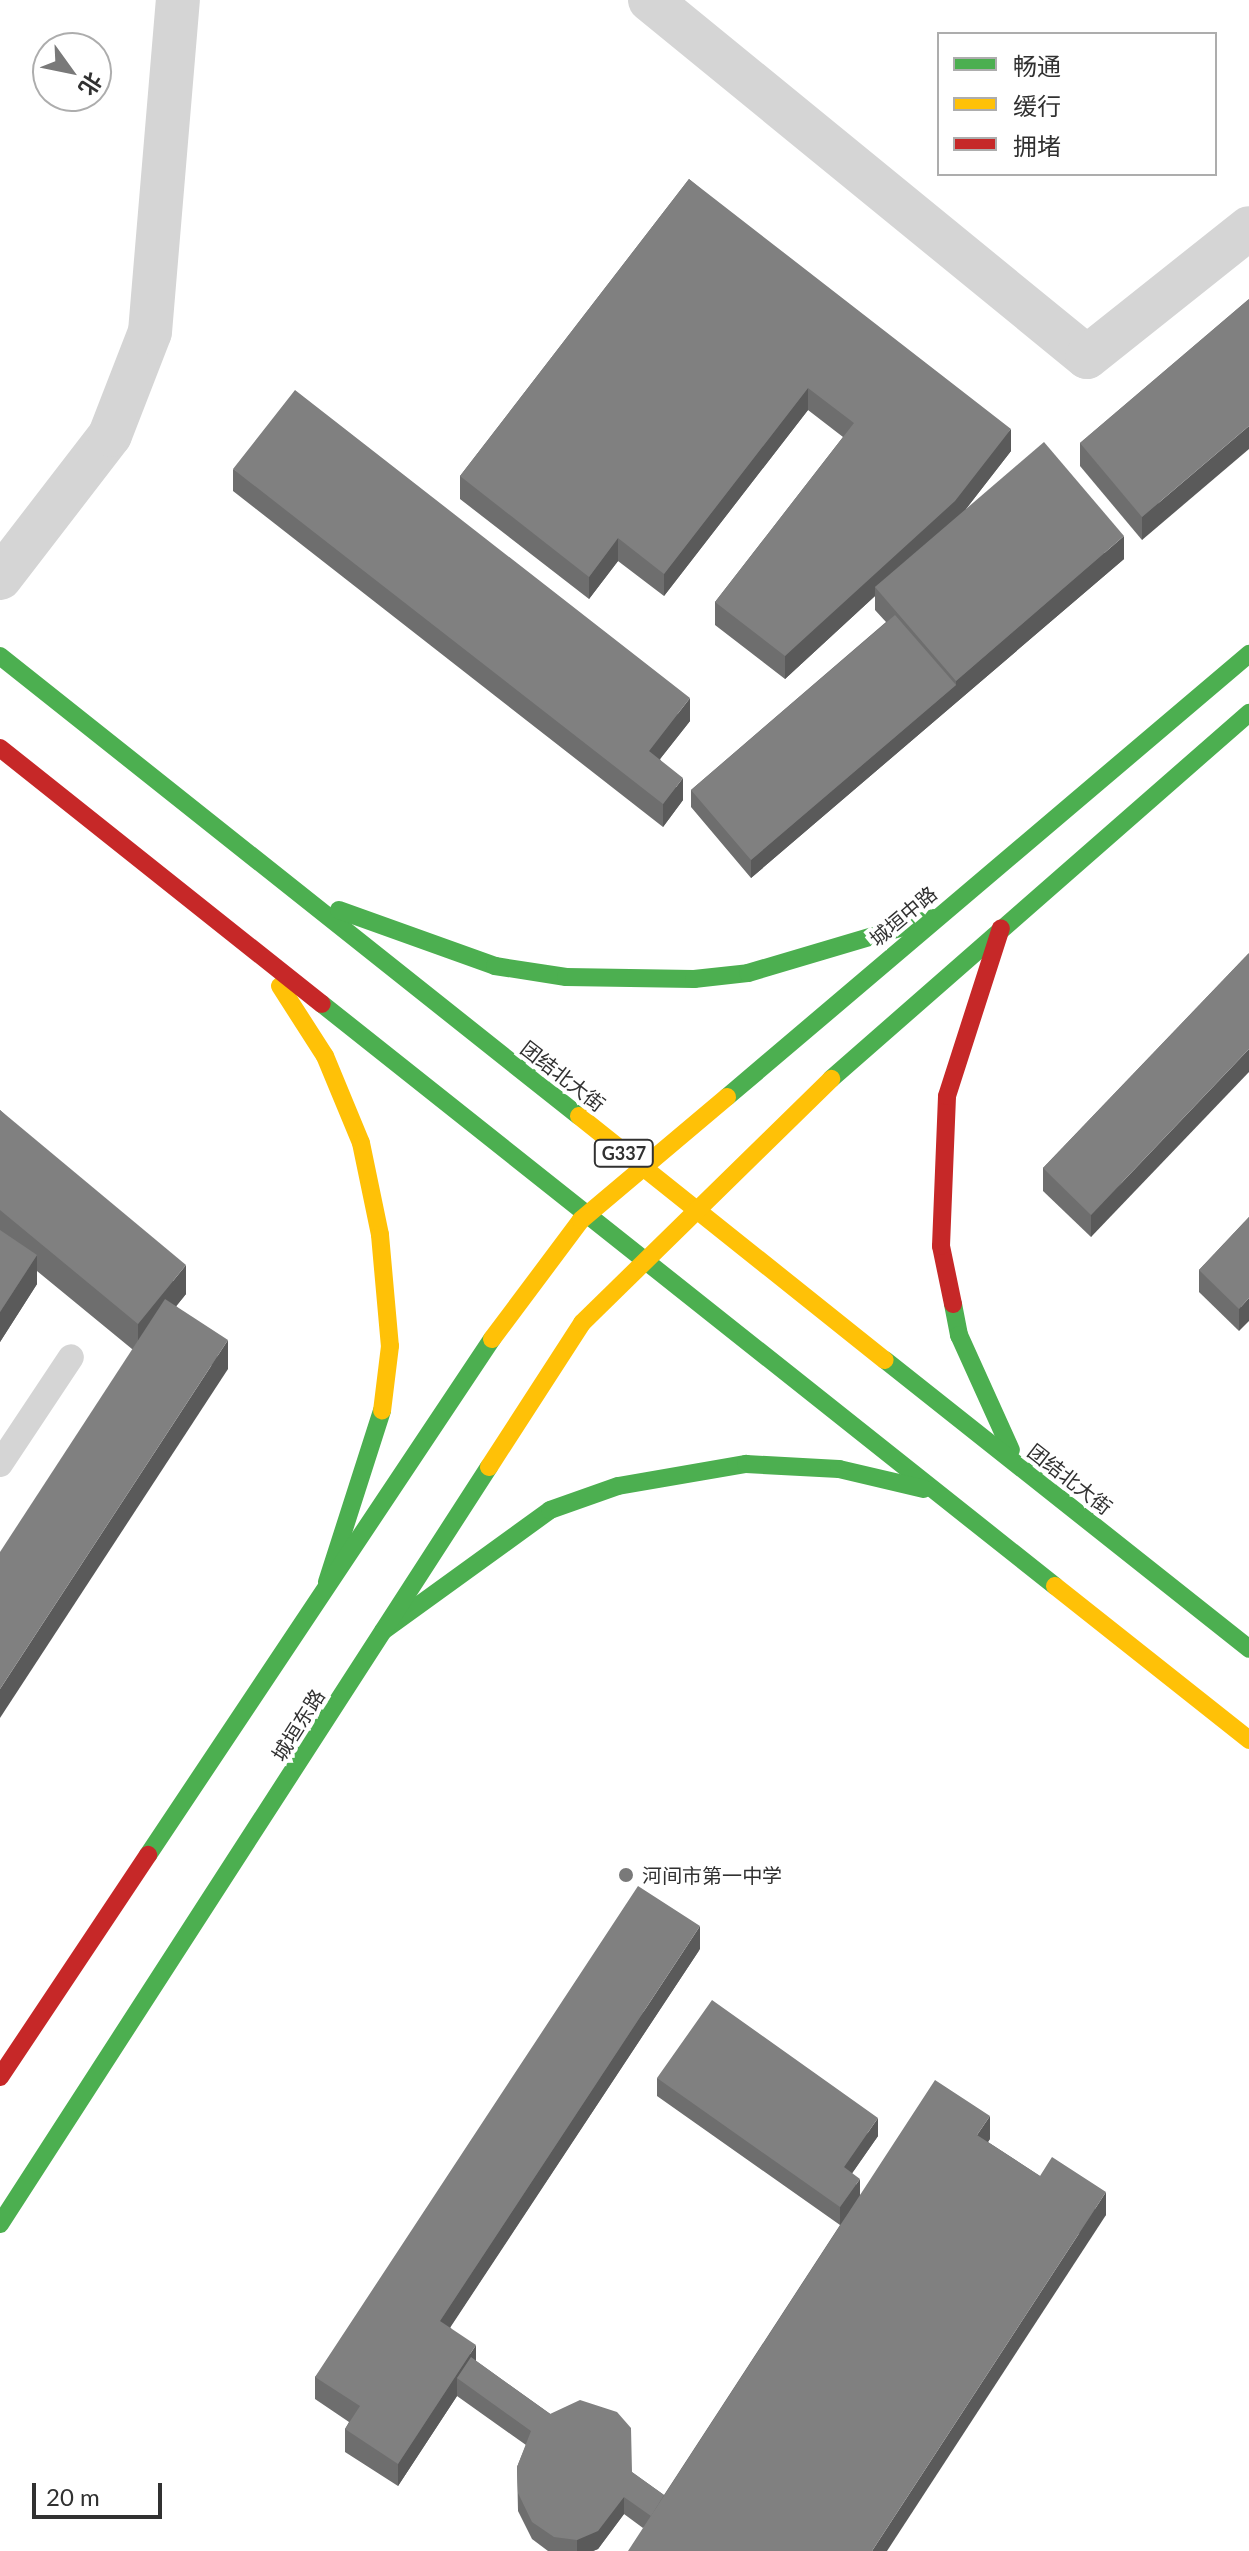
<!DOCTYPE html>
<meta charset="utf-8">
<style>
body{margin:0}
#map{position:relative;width:1249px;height:2551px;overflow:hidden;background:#fff;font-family:Lato,"Noto Sans SC",sans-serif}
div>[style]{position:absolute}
.lane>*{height:26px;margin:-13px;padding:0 13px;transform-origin:13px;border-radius:13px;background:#d5d5d5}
.street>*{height:44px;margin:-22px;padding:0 22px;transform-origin:22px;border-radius:22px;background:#d5d5d5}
.fast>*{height:18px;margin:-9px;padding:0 9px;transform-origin:9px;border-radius:9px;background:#4caf50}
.slow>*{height:18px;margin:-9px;padding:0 9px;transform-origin:9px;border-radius:9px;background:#ffc107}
.jam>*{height:18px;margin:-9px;padding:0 9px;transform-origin:9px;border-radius:9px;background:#c62828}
.wall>*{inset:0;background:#6e6e6e}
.shaded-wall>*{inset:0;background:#5a5a5a}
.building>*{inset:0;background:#808080}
.dots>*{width:22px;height:22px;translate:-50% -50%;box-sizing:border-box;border:4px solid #fff;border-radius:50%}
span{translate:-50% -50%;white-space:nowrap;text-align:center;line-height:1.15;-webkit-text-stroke:8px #fff;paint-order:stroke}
.shield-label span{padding:2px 6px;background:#fff;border:2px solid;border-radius:6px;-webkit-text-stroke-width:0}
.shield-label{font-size:18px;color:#313131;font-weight:700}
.street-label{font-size:20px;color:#313131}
.poi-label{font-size:20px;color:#313131}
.left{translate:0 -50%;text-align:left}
.legend{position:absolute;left:937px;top:32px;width:280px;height:144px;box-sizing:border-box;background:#fff;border:2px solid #adadad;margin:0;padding:10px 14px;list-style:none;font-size:24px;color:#313131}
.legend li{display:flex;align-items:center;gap:16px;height:40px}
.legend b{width:40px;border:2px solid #adadad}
.north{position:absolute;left:32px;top:32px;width:80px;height:80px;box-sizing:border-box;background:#fff;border:2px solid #adadad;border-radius:50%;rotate:123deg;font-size:22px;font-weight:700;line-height:32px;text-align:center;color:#313131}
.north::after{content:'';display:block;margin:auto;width:28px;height:36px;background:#797979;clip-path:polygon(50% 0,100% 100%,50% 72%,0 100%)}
.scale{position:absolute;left:32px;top:2483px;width:130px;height:36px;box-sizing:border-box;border:4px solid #313131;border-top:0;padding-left:10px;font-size:24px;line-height:28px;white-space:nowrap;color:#313131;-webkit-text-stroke:6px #fff;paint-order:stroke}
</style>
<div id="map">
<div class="lane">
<i style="left:0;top:1464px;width:128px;rotate:-56.4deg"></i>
</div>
<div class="street">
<i style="left:650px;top:0;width:564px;rotate:39.25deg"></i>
<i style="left:1087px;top:357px;width:207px;rotate:-38.5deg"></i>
<i style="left:0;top:578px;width:180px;rotate:-52.4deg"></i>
<i style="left:110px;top:435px;width:110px;rotate:-68.8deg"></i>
<i style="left:150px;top:332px;width:333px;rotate:-85.2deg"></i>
</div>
<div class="fast">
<i style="left:0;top:656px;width:739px;rotate:38.47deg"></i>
<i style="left:339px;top:910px;width:166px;rotate:19.7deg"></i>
<i style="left:495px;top:966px;width:72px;rotate:8.8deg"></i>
<i style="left:566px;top:977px;width:128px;rotate:0.9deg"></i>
<i style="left:694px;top:979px;width:54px;rotate:-6.3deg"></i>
<i style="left:748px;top:973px;width:194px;rotate:-16.5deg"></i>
<i style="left:322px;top:1004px;width:936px;rotate:38.45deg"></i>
<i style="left:831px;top:1079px;width:556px;rotate:-41.21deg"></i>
<i style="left:727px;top:1097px;width:685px;rotate:-40.32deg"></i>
<i style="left:953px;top:1304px;width:32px;rotate:79deg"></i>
<i style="left:959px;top:1335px;width:126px;rotate:65.7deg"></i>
<i style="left:885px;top:1360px;width:465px;rotate:38.4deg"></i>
<i style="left:327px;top:1582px;width:180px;rotate:-72.2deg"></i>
<i style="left:383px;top:1631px;width:206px;rotate:-35.9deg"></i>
<i style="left:550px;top:1510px;width:72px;rotate:-19.4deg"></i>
<i style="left:618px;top:1486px;width:130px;rotate:-9.8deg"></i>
<i style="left:746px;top:1464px;width:93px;rotate:3.1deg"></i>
<i style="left:839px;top:1469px;width:87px;rotate:13.2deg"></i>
<i style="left:148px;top:1855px;width:620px;rotate:-56.31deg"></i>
<i style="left:0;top:2224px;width:901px;rotate:-57.14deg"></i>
</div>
<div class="slow">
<i style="left:280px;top:986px;width:83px;rotate:57.3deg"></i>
<i style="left:325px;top:1056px;width:94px;rotate:67.5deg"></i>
<i style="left:361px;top:1143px;width:94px;rotate:78.3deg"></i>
<i style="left:380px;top:1235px;width:111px;rotate:84.9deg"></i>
<i style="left:390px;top:1346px;width:65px;rotate:97deg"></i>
<i style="left:579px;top:1116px;width:391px;rotate:38.6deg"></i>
<i style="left:492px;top:1339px;width:149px;rotate:-53.2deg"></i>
<i style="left:581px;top:1220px;width:191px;rotate:-40.1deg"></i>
<i style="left:489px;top:1467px;width:171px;rotate:-57.1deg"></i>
<i style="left:582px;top:1323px;width:349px;rotate:-44.4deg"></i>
<i style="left:1055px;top:1586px;width:248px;rotate:38.4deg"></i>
</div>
<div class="jam">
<i style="left:0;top:748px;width:411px;rotate:38.5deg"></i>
<i style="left:953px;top:1304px;width:59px;rotate:-101.7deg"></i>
<i style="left:941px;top:1246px;width:150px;rotate:-87.7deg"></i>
<i style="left:947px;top:1096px;width:176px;rotate:-72.2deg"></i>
<i style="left:0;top:2077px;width:267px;rotate:-56.3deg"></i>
</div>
<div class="wall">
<i style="clip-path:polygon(689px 179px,1011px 451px,966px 509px,1124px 559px,751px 878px,691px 807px,691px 790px,886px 622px,875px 610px,875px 596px,785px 679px,715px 625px,715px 602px,843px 437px,808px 410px,664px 596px,618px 561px,589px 599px,460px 499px,460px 476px)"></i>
<i style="clip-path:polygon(1249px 299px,1142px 540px,1080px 466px,1080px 443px)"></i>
<i style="clip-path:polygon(233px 469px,690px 721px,660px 759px,683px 800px,663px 827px,233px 491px)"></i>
<i style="clip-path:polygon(1249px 953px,1091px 1237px,1043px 1191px,1043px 1168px)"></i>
<i style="clip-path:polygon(0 1110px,186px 1294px,176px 1306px,228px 1369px,132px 1349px,37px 1271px,37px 1284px,0 1342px)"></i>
<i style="clip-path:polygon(1249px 1217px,1239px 1331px,1199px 1292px,1199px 1270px)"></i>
<i style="clip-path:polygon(700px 1949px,450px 2327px,476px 2361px,664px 2495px,840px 2225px,657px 2096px,657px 2078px,878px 2136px,852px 2173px,860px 2195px,990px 2139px,988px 2142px,1040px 2176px,1106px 2215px,643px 2528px,624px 2514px,598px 2549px,593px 2551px,548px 2551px,532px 2539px,518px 2511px,517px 2467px,526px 2445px,457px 2396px,398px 2486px,345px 2452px,345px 2429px,349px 2422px,315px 2399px,315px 2377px)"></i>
</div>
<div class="shaded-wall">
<i style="clip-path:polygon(808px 388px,808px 410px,664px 596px,664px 574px)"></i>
<i style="clip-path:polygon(1249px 426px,1249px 449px,1142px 540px,1142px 517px)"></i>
<i style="clip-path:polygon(1011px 429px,1011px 451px,955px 523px,875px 587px,875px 596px,785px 679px,785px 656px)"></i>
<i style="clip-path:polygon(1124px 536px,1124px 559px,751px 878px,751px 860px,956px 685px,956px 681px)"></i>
<i style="clip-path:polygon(618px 538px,618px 561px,589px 599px,589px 577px)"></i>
<i style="clip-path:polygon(690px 698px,690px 721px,649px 773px,649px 751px)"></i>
<i style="clip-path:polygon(683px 778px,683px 800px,663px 827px,663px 804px)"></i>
<i style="clip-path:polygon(1249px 1049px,1249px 1072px,1091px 1237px,1091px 1215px)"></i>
<i style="clip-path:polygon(37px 1255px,37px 1284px,0 1342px,0 1312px)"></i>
<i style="clip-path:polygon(186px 1265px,186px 1294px,138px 1354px,138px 1324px)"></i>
<i style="clip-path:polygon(1249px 1298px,1249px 1321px,1239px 1331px,1239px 1309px)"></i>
<i style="clip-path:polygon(228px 1340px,228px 1369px,0 1718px,0 1689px)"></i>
<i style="clip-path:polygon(700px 1926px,700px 1949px,440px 2343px,440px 2321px)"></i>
<i style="clip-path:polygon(990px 2116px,990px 2139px,977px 2158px,977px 2135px)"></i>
<i style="clip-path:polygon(878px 2118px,878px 2136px,844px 2185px,844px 2167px)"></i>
<i style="clip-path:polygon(860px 2179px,860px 2197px,840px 2225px,840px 2207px)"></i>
<i style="clip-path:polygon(1106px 2192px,1106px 2215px,887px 2551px,872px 2551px)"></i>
<i style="clip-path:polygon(476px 2345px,476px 2367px,457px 2378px,457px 2396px,398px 2486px,398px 2464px)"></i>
<i style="clip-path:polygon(624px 2497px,624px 2514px,598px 2549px,593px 2551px,577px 2551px,577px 2540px)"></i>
</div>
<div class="building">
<i style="clip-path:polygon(689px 179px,1011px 429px,955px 501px,785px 656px,715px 602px,854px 423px,808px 388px,664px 574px,618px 538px,589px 577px,460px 476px)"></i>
<i style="clip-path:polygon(1249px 299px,1249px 426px,1142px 517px,1080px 443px)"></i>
<i style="clip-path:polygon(295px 390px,690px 698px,649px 751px,683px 778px,663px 804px,233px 469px)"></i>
<i style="clip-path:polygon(1044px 442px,1124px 536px,956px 681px,875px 587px)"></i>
<i style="clip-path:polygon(895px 615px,956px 685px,751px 860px,691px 790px)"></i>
<i style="clip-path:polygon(1249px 953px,1249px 1049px,1091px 1215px,1043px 1168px)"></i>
<i style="clip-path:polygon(0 1110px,186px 1265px,138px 1324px,0 1210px)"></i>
<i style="clip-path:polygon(1249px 1217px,1249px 1298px,1239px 1309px,1199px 1270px)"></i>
<i style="clip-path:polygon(0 1230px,37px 1255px,0 1312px)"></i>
<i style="clip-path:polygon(165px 1299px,228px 1340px,0 1689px,0 1552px)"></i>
<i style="clip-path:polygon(638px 1886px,700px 1926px,440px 2321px,476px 2345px,398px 2464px,345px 2429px,360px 2406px,315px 2377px)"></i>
<i style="clip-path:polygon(712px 2000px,878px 2118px,844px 2167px,860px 2179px,840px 2207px,657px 2078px)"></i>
<i style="clip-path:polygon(935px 2080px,990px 2116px,977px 2135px,1040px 2176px,1052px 2157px,1106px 2192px,872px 2551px,628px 2551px)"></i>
<i style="clip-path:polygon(471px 2357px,550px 2414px,580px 2400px,617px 2412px,631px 2428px,632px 2472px,664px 2495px,651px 2516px,624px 2497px,598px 2531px,577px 2540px,554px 2537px,532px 2522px,518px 2493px,517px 2467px,531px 2431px,457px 2378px)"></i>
</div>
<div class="dots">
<i style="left:626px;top:1875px;background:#797979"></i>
</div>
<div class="shield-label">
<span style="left:624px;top:1153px">G337</span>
</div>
<div class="street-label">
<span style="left:903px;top:916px;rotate:-40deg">城垣中路</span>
<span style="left:563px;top:1076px;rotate:38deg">团结北大街</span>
<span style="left:1070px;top:1479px;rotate:38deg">团结北大街</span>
<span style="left:298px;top:1725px;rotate:-58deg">城垣东路</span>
</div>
<div class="poi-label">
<span class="left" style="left:642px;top:1875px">河间市第一中学</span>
</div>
<ul class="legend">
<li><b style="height:10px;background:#4caf50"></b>畅通</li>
<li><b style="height:10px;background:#ffc107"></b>缓行</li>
<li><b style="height:10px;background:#c62828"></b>拥堵</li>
</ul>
<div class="north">北</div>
<div class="scale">20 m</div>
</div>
